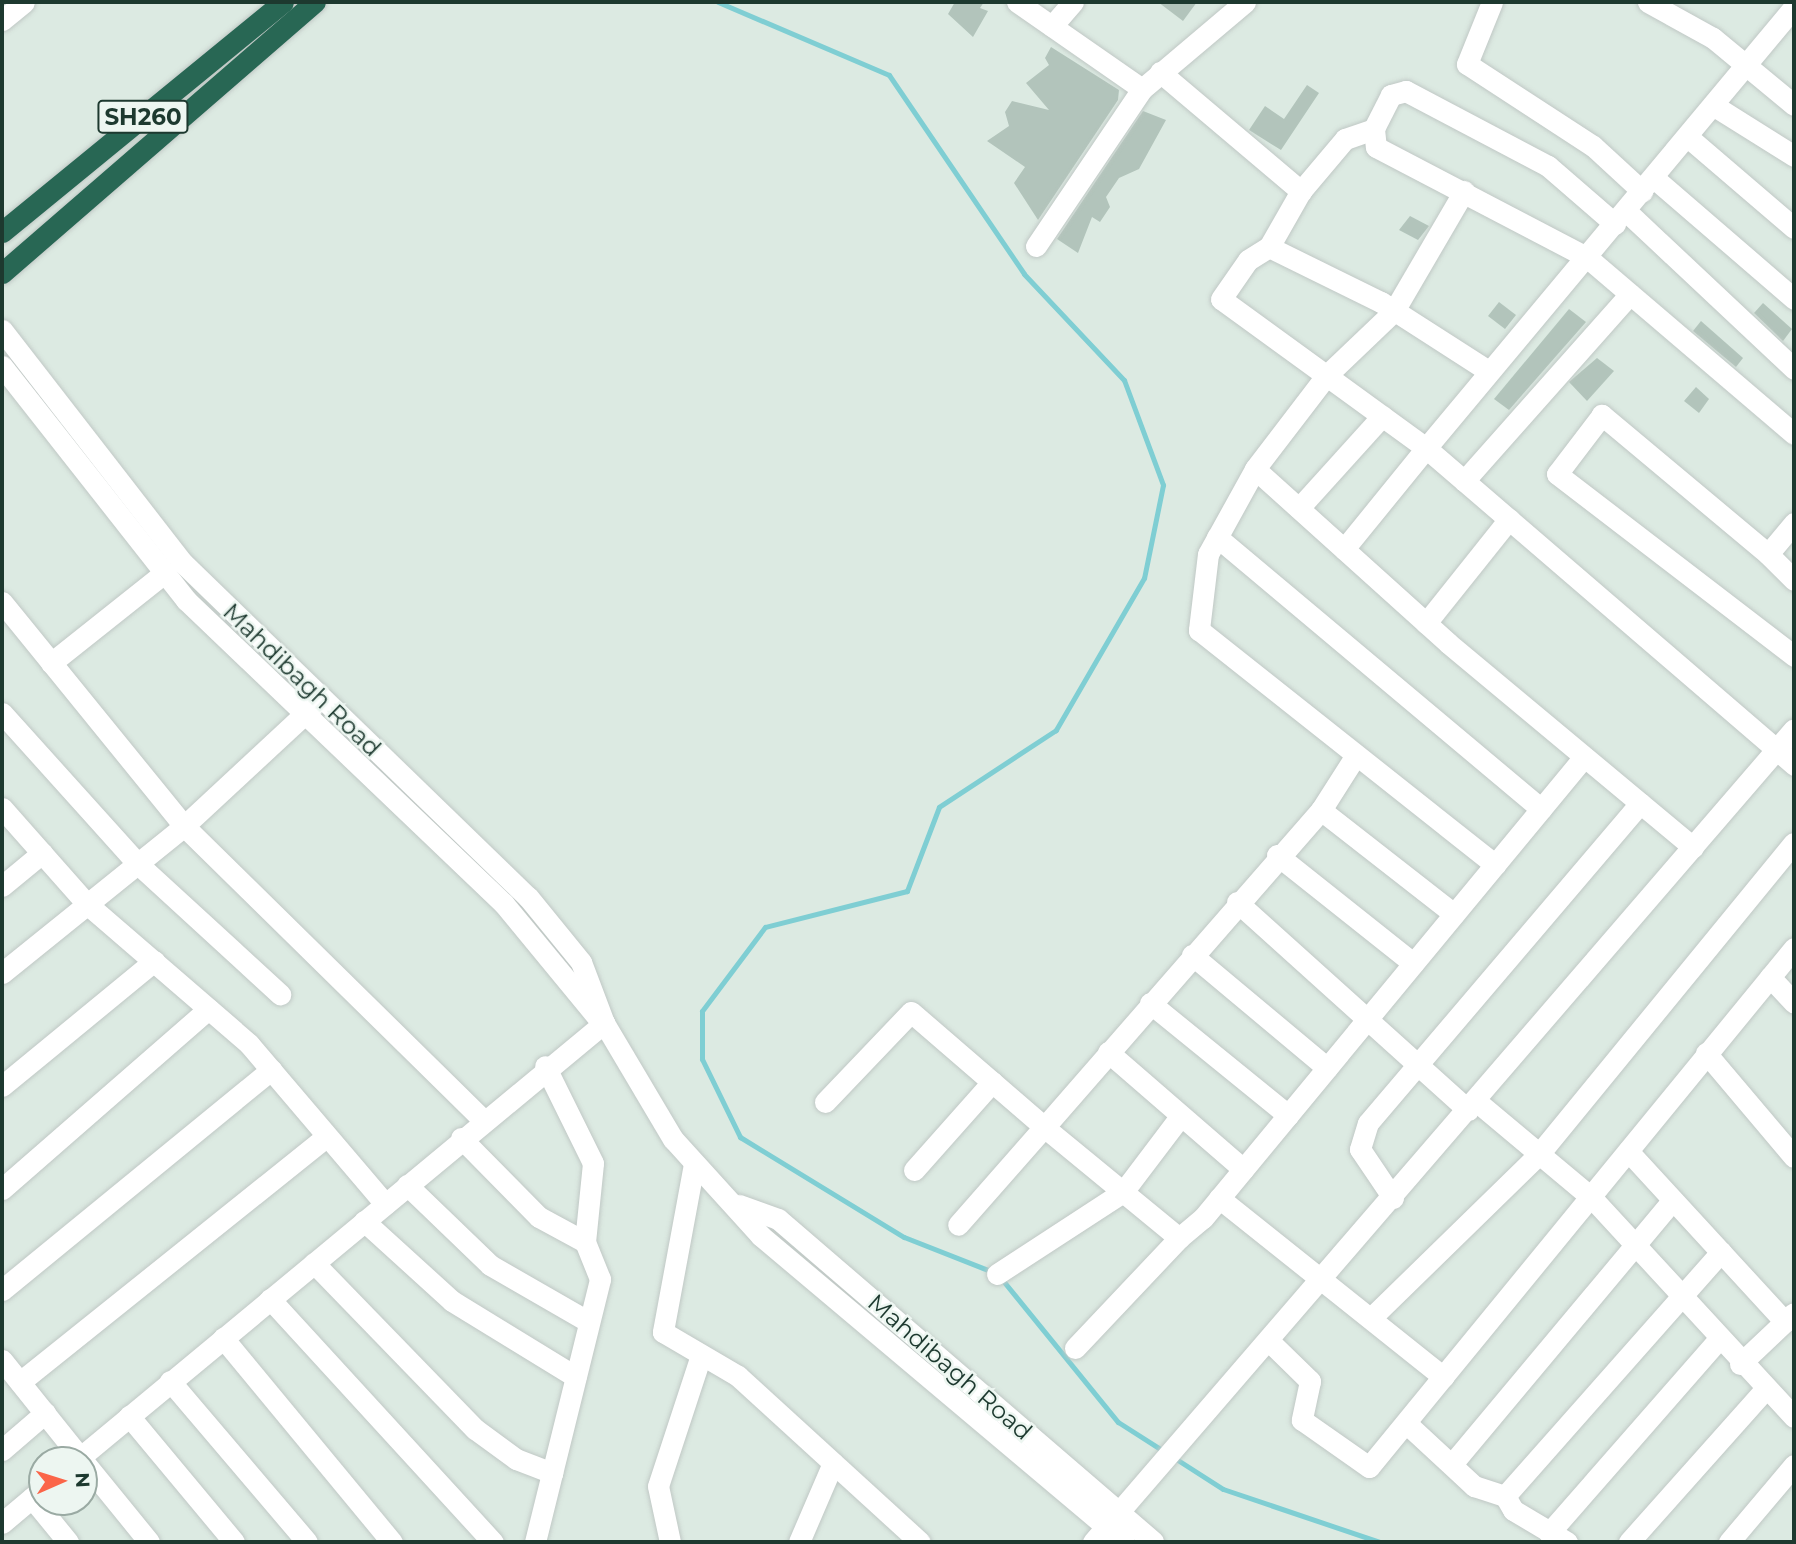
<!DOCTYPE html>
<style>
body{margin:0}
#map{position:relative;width:1796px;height:1544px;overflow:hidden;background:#dceae2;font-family:Montserrat,sans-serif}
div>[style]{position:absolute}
.stream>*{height:5px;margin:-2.5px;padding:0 2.5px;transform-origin:2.5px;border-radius:2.5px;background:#7fced3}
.building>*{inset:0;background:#b2c4bb}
.roads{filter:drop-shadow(0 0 2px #c0c8c5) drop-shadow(0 0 2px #c0c8c5)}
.minor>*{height:21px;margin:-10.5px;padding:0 10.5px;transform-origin:10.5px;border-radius:10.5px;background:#fff}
.highway>*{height:21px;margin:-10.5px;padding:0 10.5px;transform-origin:10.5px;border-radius:10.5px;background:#286754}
span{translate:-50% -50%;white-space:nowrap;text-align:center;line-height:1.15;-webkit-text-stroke:5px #edf6f1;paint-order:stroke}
.shield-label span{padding:2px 5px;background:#edf6f1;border:2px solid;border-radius:5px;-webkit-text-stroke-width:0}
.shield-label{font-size:23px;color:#1d392f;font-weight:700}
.street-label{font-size:24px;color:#1d392f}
.frame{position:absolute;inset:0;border:4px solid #1d392f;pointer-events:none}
.north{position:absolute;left:28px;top:1446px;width:70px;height:70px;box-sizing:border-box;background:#edf6f1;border:2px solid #9aaaa3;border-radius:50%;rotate:87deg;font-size:19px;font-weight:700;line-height:28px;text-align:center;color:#1d392f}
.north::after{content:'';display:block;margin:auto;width:24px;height:32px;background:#fb6549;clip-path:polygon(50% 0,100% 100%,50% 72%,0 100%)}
</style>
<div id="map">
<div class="stream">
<i style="left:718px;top:2px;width:186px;rotate:23.1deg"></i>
<i style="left:889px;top:75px;width:240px;rotate:55.8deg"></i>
<i style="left:1024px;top:274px;width:146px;rotate:46.7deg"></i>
<i style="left:1124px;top:380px;width:112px;rotate:69.6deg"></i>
<i style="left:1163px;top:485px;width:95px;rotate:101.5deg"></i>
<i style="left:1144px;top:578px;width:176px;rotate:120.1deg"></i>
<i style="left:1056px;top:730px;width:140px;rotate:146.7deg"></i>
<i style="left:939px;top:807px;width:90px;rotate:110.9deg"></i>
<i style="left:907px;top:891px;width:146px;rotate:165.8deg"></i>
<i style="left:765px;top:927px;width:105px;rotate:126.9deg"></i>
<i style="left:702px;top:1011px;width:48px;rotate:90deg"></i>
<i style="left:702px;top:1059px;width:87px;rotate:64deg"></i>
<i style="left:740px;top:1137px;width:192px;rotate:31.4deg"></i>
<i style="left:904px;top:1237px;width:96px;rotate:21.5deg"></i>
<i style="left:1000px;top:1277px;width:187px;rotate:50.9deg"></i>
<i style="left:1118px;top:1422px;width:56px;rotate:32.6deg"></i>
<i style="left:1173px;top:1457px;width:59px;rotate:32.6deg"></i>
<i style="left:1223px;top:1489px;width:166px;rotate:18.7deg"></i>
</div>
<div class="building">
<i style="clip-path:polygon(955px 2px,984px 2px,980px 8px,988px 11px,973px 37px,948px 14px)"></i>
<i style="clip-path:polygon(1158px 2px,1197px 2px,1183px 21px)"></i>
<i style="clip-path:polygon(1051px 47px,1119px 90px,1118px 100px,1038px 220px,1014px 183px,1025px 167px,987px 141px,1009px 126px,1005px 112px,1012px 101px,1049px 110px,1026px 83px,1049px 65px,1045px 58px)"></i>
<i style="clip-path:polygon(1307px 85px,1319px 93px,1281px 150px,1249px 130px,1265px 106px,1284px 119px)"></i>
<i style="clip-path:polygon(1143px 111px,1166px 120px,1139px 169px,1119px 178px,1106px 197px,1110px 207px,1100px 222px,1092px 217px,1078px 253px,1057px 239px)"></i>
<i style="clip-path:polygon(1410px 216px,1429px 226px,1418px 240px,1399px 230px)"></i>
<i style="clip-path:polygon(1499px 302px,1516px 315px,1505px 329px,1488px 316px)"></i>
<i style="clip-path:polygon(1763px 303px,1792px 329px,1783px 341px,1754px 313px)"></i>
<i style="clip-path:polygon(1569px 309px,1586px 322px,1509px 410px,1494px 399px)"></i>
<i style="clip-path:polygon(1701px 321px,1743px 358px,1736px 367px,1693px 331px)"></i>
<i style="clip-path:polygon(1597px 358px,1614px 371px,1587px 401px,1569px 382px)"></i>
<i style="clip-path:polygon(1696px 387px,1709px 399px,1699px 413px,1684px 401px)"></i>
</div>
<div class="roads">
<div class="minor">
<i style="left:1017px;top:2px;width:152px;rotate:34.8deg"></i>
<i style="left:1492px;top:2px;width:67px;rotate:112deg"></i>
<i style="left:1467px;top:64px;width:150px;rotate:33.1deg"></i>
<i style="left:1593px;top:146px;width:67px;rotate:42.6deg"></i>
<i style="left:1648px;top:2px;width:74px;rotate:29deg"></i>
<i style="left:1713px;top:38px;width:105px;rotate:39.6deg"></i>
<i style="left:1794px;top:7px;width:574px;rotate:129.84deg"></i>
<i style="left:1426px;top:448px;width:486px;rotate:40.7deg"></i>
<i style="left:2px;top:20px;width:28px;rotate:-39deg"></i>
<i style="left:1052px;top:26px;width:32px;rotate:-49deg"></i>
<i style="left:1160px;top:72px;width:185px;rotate:40.2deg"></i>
<i style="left:1716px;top:107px;width:92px;rotate:32.1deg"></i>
<i style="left:1689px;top:138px;width:138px;rotate:40.6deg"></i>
<i style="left:1654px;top:178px;width:185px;rotate:40.8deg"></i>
<i style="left:1464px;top:191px;width:139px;rotate:120.3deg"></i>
<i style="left:1394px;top:311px;width:94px;rotate:136.3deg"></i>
<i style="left:1326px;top:376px;width:117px;rotate:127.4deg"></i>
<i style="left:1255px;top:469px;width:260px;rotate:42deg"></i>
<i style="left:1448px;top:643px;width:319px;rotate:39.8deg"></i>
<i style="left:1626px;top:211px;width:231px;rotate:43.2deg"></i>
<i style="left:1615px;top:224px;width:89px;rotate:-139.1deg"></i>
<i style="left:1548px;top:166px;width:161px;rotate:-152.2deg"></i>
<i style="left:1406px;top:91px;width:16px;rotate:165deg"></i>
<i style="left:1391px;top:95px;width:38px;rotate:117deg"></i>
<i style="left:1374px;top:129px;width:18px;rotate:84deg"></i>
<i style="left:1376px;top:147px;width:239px;rotate:27.6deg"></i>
<i style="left:1588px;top:258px;width:271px;rotate:40.5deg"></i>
<i style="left:1036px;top:246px;width:189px;rotate:-56deg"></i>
<i style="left:1142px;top:89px;width:135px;rotate:-40.2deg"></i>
<i style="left:1269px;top:247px;width:125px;rotate:26.2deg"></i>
<i style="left:1381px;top:302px;width:126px;rotate:32.7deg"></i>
<i style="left:2px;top:330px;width:294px;rotate:52.2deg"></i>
<i style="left:182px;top:562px;width:482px;rotate:44.1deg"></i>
<i style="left:528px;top:897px;width:84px;rotate:50.8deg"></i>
<i style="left:581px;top:962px;width:65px;rotate:69.3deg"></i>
<i style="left:604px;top:1023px;width:135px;rotate:59.3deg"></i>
<i style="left:673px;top:1139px;width:131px;rotate:47.8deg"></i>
<i style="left:761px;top:1236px;width:475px;rotate:40.1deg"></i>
<i style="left:2px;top:366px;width:298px;rotate:51.8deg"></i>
<i style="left:186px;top:600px;width:440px;rotate:43.7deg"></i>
<i style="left:504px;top:904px;width:146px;rotate:50.5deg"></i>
<i style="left:1255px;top:469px;width:97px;rotate:118.9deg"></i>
<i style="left:1208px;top:554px;width:77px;rotate:96.8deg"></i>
<i style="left:1199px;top:630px;width:378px;rotate:38.4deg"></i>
<i style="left:1464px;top:481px;width:250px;rotate:-48.4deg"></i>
<i style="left:1299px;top:508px;width:124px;rotate:-47.9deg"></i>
<i style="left:1794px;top:523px;width:40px;rotate:130deg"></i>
<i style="left:1768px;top:554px;width:37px;rotate:45deg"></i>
<i style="left:1217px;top:537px;width:423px;rotate:40deg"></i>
<i style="left:1344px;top:549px;width:130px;rotate:-50.9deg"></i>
<i style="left:1426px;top:448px;width:253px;rotate:-144deg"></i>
<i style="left:1221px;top:299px;width:47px;rotate:-55.3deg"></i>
<i style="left:1248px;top:260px;width:25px;rotate:-32deg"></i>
<i style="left:1269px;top:247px;width:64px;rotate:-60.3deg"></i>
<i style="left:1301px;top:191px;width:68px;rotate:-49.8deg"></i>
<i style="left:1345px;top:139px;width:31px;rotate:-19deg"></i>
<i style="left:1768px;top:554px;width:217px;rotate:-140.1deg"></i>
<i style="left:1602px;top:415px;width:74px;rotate:127.3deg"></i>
<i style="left:1557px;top:474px;width:299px;rotate:37.5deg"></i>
<i style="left:2px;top:602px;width:289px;rotate:50.9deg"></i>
<i style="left:184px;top:826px;width:419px;rotate:44.5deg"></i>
<i style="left:1426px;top:623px;width:133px;rotate:-51.4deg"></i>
<i style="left:51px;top:663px;width:143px;rotate:-38.5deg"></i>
<i style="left:2px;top:713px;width:203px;rotate:48deg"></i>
<i style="left:138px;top:864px;width:193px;rotate:42.5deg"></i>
<i style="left:2px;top:808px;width:128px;rotate:48.5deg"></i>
<i style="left:87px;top:904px;width:214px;rotate:40.8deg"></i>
<i style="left:249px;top:1044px;width:210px;rotate:49.6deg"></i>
<i style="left:1321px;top:810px;width:65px;rotate:-57.5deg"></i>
<i style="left:1277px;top:855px;width:174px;rotate:38.5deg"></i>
<i style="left:2px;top:886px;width:52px;rotate:-39.5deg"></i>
<i style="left:1237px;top:902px;width:311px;rotate:42deg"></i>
<i style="left:1454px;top:914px;width:169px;rotate:-142deg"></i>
<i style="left:1321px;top:810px;width:421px;rotate:131.1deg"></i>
<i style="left:1044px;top:1127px;width:175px;rotate:39.4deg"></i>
<i style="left:1179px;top:1238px;width:31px;rotate:-40deg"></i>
<i style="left:1203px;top:1218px;width:598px;rotate:-50.43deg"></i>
<i style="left:1192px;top:955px;width:176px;rotate:39.9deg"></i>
<i style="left:2px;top:973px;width:234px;rotate:-38.9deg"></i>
<i style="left:184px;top:826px;width:175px;rotate:-42.9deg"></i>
<i style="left:1770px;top:977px;width:35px;rotate:47deg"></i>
<i style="left:1150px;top:1003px;width:178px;rotate:39.1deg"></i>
<i style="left:1108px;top:1052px;width:179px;rotate:40.9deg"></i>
<i style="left:1706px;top:1053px;width:136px;rotate:49.8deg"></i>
<i style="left:2px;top:1086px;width:197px;rotate:-39.4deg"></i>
<i style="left:1476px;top:1101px;width:151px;rotate:39.9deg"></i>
<i style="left:1592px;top:1198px;width:298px;rotate:47.3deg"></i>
<i style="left:825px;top:1102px;width:124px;rotate:-46.3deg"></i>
<i style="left:911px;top:1012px;width:176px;rotate:40.8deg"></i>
<i style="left:1044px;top:1127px;width:130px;rotate:131.3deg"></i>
<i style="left:461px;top:1138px;width:111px;rotate:45.4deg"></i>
<i style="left:539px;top:1217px;width:52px;rotate:28.5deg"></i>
<i style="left:1628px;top:1151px;width:232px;rotate:47.4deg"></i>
<i style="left:694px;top:1164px;width:171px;rotate:100.5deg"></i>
<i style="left:663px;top:1332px;width:87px;rotate:30.4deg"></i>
<i style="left:738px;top:1376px;width:246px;rotate:42.4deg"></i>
<i style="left:914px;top:1170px;width:118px;rotate:-48.4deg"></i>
<i style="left:407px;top:1185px;width:115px;rotate:43.9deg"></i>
<i style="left:490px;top:1265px;width:114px;rotate:29.9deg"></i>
<i style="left:2px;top:1189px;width:274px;rotate:-41.1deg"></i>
<i style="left:1219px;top:1198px;width:287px;rotate:38.6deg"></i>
<i style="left:1393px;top:1198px;width:59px;rotate:-124deg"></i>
<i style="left:1360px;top:1149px;width:27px;rotate:-73deg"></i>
<i style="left:1368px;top:1123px;width:420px;rotate:-49.6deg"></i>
<i style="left:739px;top:1205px;width:41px;rotate:19.7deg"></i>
<i style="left:778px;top:1219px;width:495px;rotate:40.7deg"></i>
<i style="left:364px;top:1221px;width:119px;rotate:42.3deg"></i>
<i style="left:452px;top:1301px;width:145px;rotate:31.5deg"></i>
<i style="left:314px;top:1263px;width:231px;rotate:45.9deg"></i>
<i style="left:475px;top:1429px;width:51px;rotate:36.2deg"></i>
<i style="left:516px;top:1459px;width:39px;rotate:21deg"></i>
<i style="left:997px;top:1274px;width:150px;rotate:-33.1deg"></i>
<i style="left:1123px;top:1192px;width:93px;rotate:-52.9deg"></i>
<i style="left:2px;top:1290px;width:348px;rotate:-39.3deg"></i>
<i style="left:270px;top:1299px;width:330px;rotate:47.5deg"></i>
<i style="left:1372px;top:1317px;width:233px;rotate:-44.3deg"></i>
<i style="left:1539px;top:1154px;width:402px;rotate:-50.7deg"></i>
<i style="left:223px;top:1338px;width:265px;rotate:50.4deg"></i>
<i style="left:1270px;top:1342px;width:56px;rotate:44.3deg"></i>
<i style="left:1310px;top:1381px;width:40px;rotate:102deg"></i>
<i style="left:1302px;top:1420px;width:82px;rotate:35deg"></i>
<i style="left:1369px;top:1467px;width:671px;rotate:-50.69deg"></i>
<i style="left:1075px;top:1348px;width:151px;rotate:-46.6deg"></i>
<i style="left:2px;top:1360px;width:128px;rotate:51.3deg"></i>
<i style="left:1740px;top:1364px;width:74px;rotate:-43.4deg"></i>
<i style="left:170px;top:1381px;width:211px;rotate:49.6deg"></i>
<i style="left:20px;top:1382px;width:393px;rotate:-38.7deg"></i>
<i style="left:129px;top:1416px;width:164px;rotate:50.2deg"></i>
<i style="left:1406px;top:1423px;width:93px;rotate:42.8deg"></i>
<i style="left:1474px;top:1486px;width:33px;rotate:18deg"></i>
<i style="left:1505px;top:1496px;width:16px;rotate:60deg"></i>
<i style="left:1513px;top:1510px;width:63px;rotate:30.7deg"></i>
<i style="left:2px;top:1450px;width:57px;rotate:-40.7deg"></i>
<i style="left:77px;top:1460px;width:685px;rotate:-39.67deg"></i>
<i style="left:84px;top:1462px;width:103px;rotate:50.9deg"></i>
<i style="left:1452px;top:1464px;width:344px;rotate:-50.1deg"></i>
<i style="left:1505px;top:1496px;width:326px;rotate:-48.5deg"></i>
<i style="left:32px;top:1498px;width:57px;rotate:50.7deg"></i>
<i style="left:2px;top:1523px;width:50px;rotate:-40.1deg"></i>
<i style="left:1549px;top:1533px;width:257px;rotate:-48.8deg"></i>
<i style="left:535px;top:1542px;width:271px;rotate:-76.1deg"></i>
<i style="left:600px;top:1279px;width:40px;rotate:-112deg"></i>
<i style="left:585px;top:1242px;width:79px;rotate:-84.2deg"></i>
<i style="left:593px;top:1163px;width:108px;rotate:-116.3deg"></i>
<i style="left:670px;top:1542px;width:57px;rotate:-102.1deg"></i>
<i style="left:658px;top:1486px;width:138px;rotate:-71.8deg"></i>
<i style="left:799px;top:1542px;width:86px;rotate:-66.7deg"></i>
<i style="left:1093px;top:1542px;width:1073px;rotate:-49.23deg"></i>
<i style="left:1629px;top:1542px;width:206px;rotate:-48.3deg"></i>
<i style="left:1729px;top:1542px;width:101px;rotate:-49.8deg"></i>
</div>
<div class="highway">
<i style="left:2px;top:232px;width:363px;rotate:-39.3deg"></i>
<i style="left:2px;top:273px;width:414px;rotate:-40.9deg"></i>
</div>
</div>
<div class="shield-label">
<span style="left:143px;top:117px">SH260</span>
</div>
<div class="street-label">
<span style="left:302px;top:680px;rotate:44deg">Mahdibagh Road</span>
<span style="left:950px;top:1367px;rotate:41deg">Mahdibagh Road</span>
</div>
<div class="frame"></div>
<div class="north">N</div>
</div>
